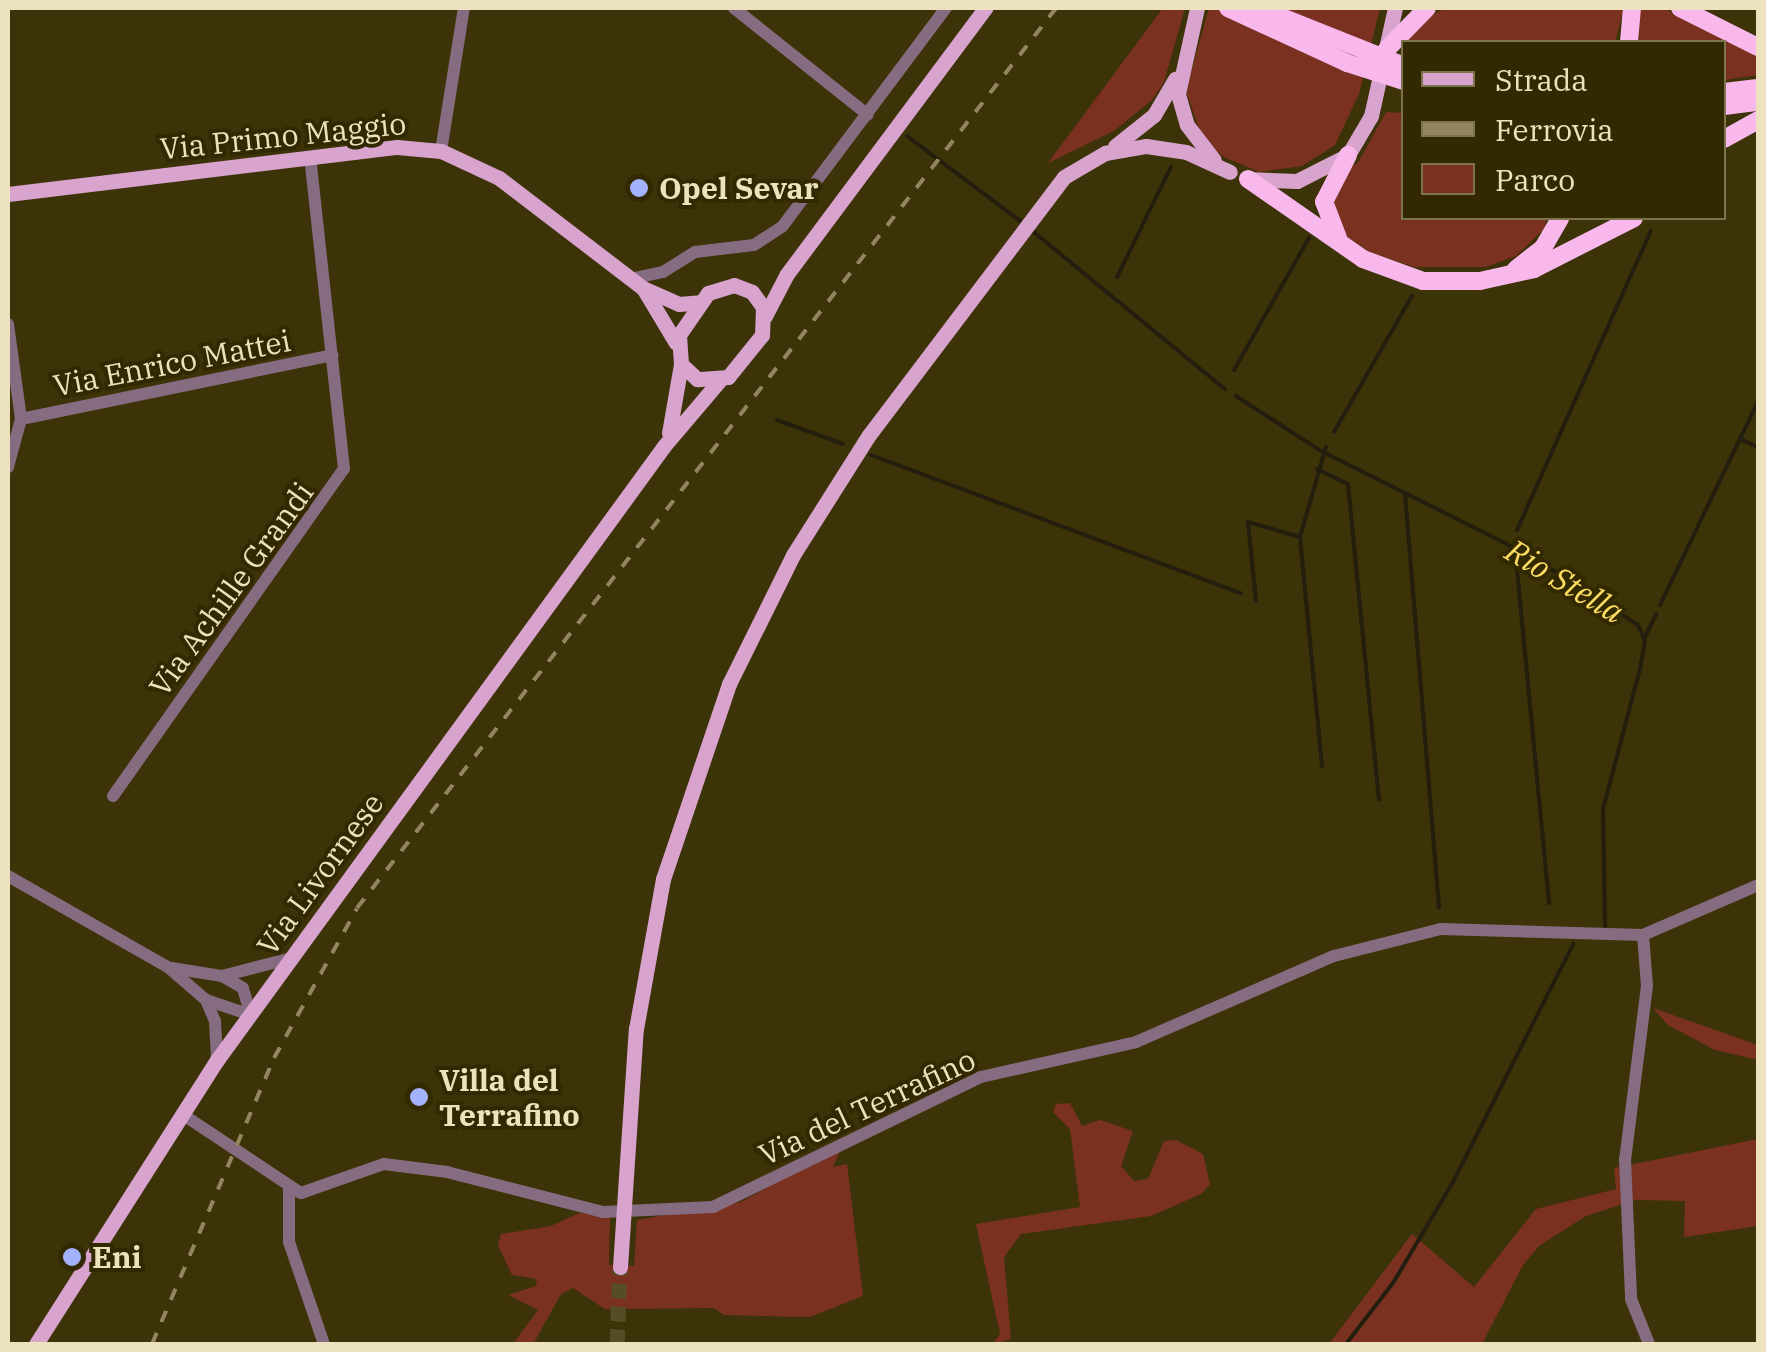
<!DOCTYPE html>
<style>
body{margin:0}
#map{position:relative;width:1766px;height:1352px;overflow:hidden;background:#3d3309;font-family:"IBM Plex Serif",serif}
div>[style]{position:absolute}
.green>*{inset:0;background:#7a3120}
.stream>*{height:4px;margin:-2px;padding:0 2px;transform-origin:2px;border-radius:2px;background:#231e0d}
.major-tunnel>*{height:15px;margin-top:-7.5px;transform-origin:0;background:repeating-linear-gradient(90deg,#574d24 0 15px,transparent 0 23px)}
.minor>*{height:12px;margin:-6px;padding:0 6px;transform-origin:6px;border-radius:6px;background:#866c80}
.major>*{height:15px;margin:-7.5px;padding:0 7.5px;transform-origin:7.5px;border-radius:7.5px;background:#d8a3cd}
.highway>*{height:18px;margin:-9px;padding:0 9px;transform-origin:9px;border-radius:9px;background:#f9b8eb}
.rail>*{height:4px;margin-top:-2px;transform-origin:0;background:repeating-linear-gradient(90deg,#91865f 0 12px,transparent 0 24px)}
.dots>*{width:28px;height:28px;translate:-50% -50%;box-sizing:border-box;border:5px solid #332900;border-radius:50%}
span{translate:-50% -50%;white-space:nowrap;text-align:center;line-height:1.15;-webkit-text-stroke:8px #332900;paint-order:stroke}
.street-label{font-size:30px;color:#ede2be}
.poi-label{font-size:30px;color:#ede2be;font-weight:700}
.left{translate:0 -50%;text-align:left}
.water-label{font-size:32px;color:#fcdc62;font-style:italic}
.frame{position:absolute;inset:0;border:10px solid #ede2be;pointer-events:none}
.legend{position:absolute;left:1401px;top:40px;width:325px;height:180px;box-sizing:border-box;background:#332900;border:2px solid #7d734c;margin:0;padding:12px 18px;list-style:none;font-size:30px;color:#ede2be}
.legend li{display:flex;align-items:center;gap:20px;height:50px}
.legend b{width:50px;border:2px solid #7d734c}
</style>
<div id="map">
<div class="green">
<i style="clip-path:polygon(1163px 8px,1185px 8px,1164px 82px,1152px 100px,1114px 131px,1048px 163px)"></i>
<i style="clip-path:polygon(1209px 8px,1380px 8px,1359px 94px,1335px 145px,1302px 166px,1259px 172px,1224px 157px,1202px 138px,1186px 91px)"></i>
<i style="clip-path:polygon(1446px 8px,1622px 8px,1623px 12px,1615px 42px,1397px 48px,1409px 27px)"></i>
<i style="clip-path:polygon(1640px 8px,1663px 8px,1758px 57px,1758px 75px,1724px 80px,1724px 42px,1639px 42px)"></i>
<i style="clip-path:polygon(1386px 112px,1403px 113px,1404px 218px,1547px 218px,1544px 229px,1516px 256px,1486px 267px,1414px 267px,1370px 252px,1340px 232px,1330px 205px,1340px 176px,1359px 161px)"></i>
<i style="clip-path:polygon(1653px 1008px,1758px 1045px,1758px 1060px,1715px 1050px,1668px 1025px)"></i>
<i style="clip-path:polygon(1070px 1103px,1082px 1126px,1100px 1120px,1133px 1131px,1121px 1166px,1134px 1181px,1148px 1179px,1164px 1141px,1176px 1140px,1203px 1154px,1210px 1184px,1201px 1194px,1151px 1216px,1021px 1234px,1004px 1257px,1011px 1339px,993px 1344px,1000px 1334px,976px 1224px,1080px 1207px,1070px 1129px,1053px 1112px,1056px 1104px)"></i>
<i style="clip-path:polygon(1758px 1139px,1758px 1226px,1684px 1237px,1685px 1201px,1636px 1200px,1586px 1216px,1539px 1246px,1523px 1265px,1482px 1344px,1329px 1344px,1412px 1234px,1474px 1287px,1536px 1209px,1616px 1189px,1614px 1168px)"></i>
<i style="clip-path:polygon(842px 1146px,833px 1167px,847px 1164px,863px 1296px,810px 1317px,724px 1315px,714px 1308px,605px 1309px,573px 1288px,561px 1294px,533px 1344px,513px 1344px,538px 1310px,508px 1295px,536px 1286px,537px 1279px,512px 1275px,498px 1245px,501px 1234px,551px 1226px,579px 1213px,610px 1217px,609px 1265px,634px 1266px,637px 1220px,741px 1202px)"></i>
</div>
<div class="stream">
<i style="left:907px;top:136px;width:145px;rotate:36.9deg"></i>
<i style="left:1030px;top:229px;width:252px;rotate:39.4deg"></i>
<i style="left:1117px;top:277px;width:123px;rotate:-63.9deg"></i>
<i style="left:1234px;top:370px;width:152px;rotate:-60.4deg"></i>
<i style="left:1236px;top:396px;width:101px;rotate:32.9deg"></i>
<i style="left:1321px;top:451px;width:230px;rotate:26.6deg"></i>
<i style="left:1527px;top:554px;width:132px;rotate:32.6deg"></i>
<i style="left:1638px;top:625px;width:17px;rotate:66deg"></i>
<i style="left:1645px;top:641px;width:28px;rotate:100deg"></i>
<i style="left:1640px;top:669px;width:145px;rotate:104.8deg"></i>
<i style="left:1603px;top:809px;width:119px;rotate:89deg"></i>
<i style="left:777px;top:420px;width:70px;rotate:20deg"></i>
<i style="left:1334px;top:432px;width:157px;rotate:-60.2deg"></i>
<i style="left:1740px;top:439px;width:20px;rotate:24deg"></i>
<i style="left:871px;top:455px;width:395px;rotate:20.5deg"></i>
<i style="left:1317px;top:469px;width:34px;rotate:26deg"></i>
<i style="left:1348px;top:484px;width:317px;rotate:84.4deg"></i>
<i style="left:1405px;top:494px;width:415px;rotate:85.3deg"></i>
<i style="left:1517px;top:530px;width:328px;rotate:-65.9deg"></i>
<i style="left:1515px;top:549px;width:356px;rotate:84.5deg"></i>
<i style="left:1256px;top:601px;width:79px;rotate:-95.8deg"></i>
<i style="left:1248px;top:522px;width:54px;rotate:16.1deg"></i>
<i style="left:1660px;top:605px;width:226px;rotate:-64.3deg"></i>
<i style="left:1644px;top:639px;width:28px;rotate:-64deg"></i>
<i style="left:1322px;top:766px;width:230px;rotate:-95.5deg"></i>
<i style="left:1300px;top:537px;width:94px;rotate:-73.9deg"></i>
<i style="left:1346px;top:1344px;width:77px;rotate:-52.4deg"></i>
<i style="left:1393px;top:1283px;width:117px;rotate:-59.3deg"></i>
<i style="left:1453px;top:1182px;width:267px;rotate:-63.2deg"></i>
</div>
<div class="major-tunnel">
<i style="left:617px;top:1344px;width:77px;rotate:-87.8deg"></i>
</div>
<div class="minor">
<i style="left:734px;top:8px;width:171px;rotate:38.6deg"></i>
<i style="left:441px;top:151px;width:145px;rotate:-80.9deg"></i>
<i style="left:630px;top:279px;width:34px;rotate:-12deg"></i>
<i style="left:663px;top:272px;width:38px;rotate:-32deg"></i>
<i style="left:695px;top:252px;width:59px;rotate:-6.8deg"></i>
<i style="left:754px;top:245px;width:33px;rotate:-33deg"></i>
<i style="left:782px;top:227px;width:274px;rotate:-53.2deg"></i>
<i style="left:8px;top:324px;width:96px;rotate:82.2deg"></i>
<i style="left:21px;top:419px;width:50px;rotate:105.2deg"></i>
<i style="left:21px;top:419px;width:318px;rotate:-11.6deg"></i>
<i style="left:113px;top:796px;width:400px;rotate:-54.8deg"></i>
<i style="left:344px;top:469px;width:313px;rotate:-96.2deg"></i>
<i style="left:8px;top:876px;width:185px;rotate:29.7deg"></i>
<i style="left:169px;top:968px;width:49px;rotate:40.9deg"></i>
<i style="left:206px;top:1000px;width:47px;rotate:18.4deg"></i>
<i style="left:251px;top:1015px;width:28px;rotate:-107deg"></i>
<i style="left:243px;top:988px;width:24px;rotate:-150deg"></i>
<i style="left:1643px;top:935px;width:51px;rotate:85.5deg"></i>
<i style="left:1647px;top:986px;width:174px;rotate:97.2deg"></i>
<i style="left:1625px;top:1159px;width:140px;rotate:87.5deg"></i>
<i style="left:1631px;top:1299px;width:48px;rotate:68.2deg"></i>
<i style="left:172px;top:968px;width:51px;rotate:9.1deg"></i>
<i style="left:222px;top:976px;width:72px;rotate:-14.4deg"></i>
<i style="left:206px;top:1000px;width:23px;rotate:67deg"></i>
<i style="left:215px;top:1021px;width:39px;rotate:87deg"></i>
<i style="left:182px;top:1114px;width:143px;rotate:33.6deg"></i>
<i style="left:301px;top:1193px;width:88px;rotate:-19.3deg"></i>
<i style="left:384px;top:1164px;width:64px;rotate:7.2deg"></i>
<i style="left:447px;top:1172px;width:161px;rotate:14.4deg"></i>
<i style="left:603px;top:1212px;width:110px;rotate:-2.6deg"></i>
<i style="left:713px;top:1207px;width:298px;rotate:-25.9deg"></i>
<i style="left:981px;top:1077px;width:159px;rotate:-12.7deg"></i>
<i style="left:1136px;top:1042px;width:216px;rotate:-23.5deg"></i>
<i style="left:1334px;top:956px;width:110px;rotate:-14.2deg"></i>
<i style="left:1441px;top:929px;width:202px;rotate:1.7deg"></i>
<i style="left:1643px;top:935px;width:125px;rotate:-23.5deg"></i>
<i style="left:289px;top:1186px;width:56px;rotate:90deg"></i>
<i style="left:289px;top:1242px;width:108px;rotate:71.1deg"></i>
</div>
<div class="major">
<i style="left:1197px;top:8px;width:88px;rotate:102.5deg"></i>
<i style="left:1178px;top:94px;width:32px;rotate:74deg"></i>
<i style="left:1187px;top:125px;width:44px;rotate:52.4deg"></i>
<i style="left:1115px;top:146px;width:50px;rotate:-38.5deg"></i>
<i style="left:1154px;top:115px;width:42px;rotate:-59.7deg"></i>
<i style="left:1247px;top:179px;width:50px;rotate:2.3deg"></i>
<i style="left:1297px;top:181px;width:57px;rotate:-27deg"></i>
<i style="left:1348px;top:155px;width:45px;rotate:-59.5deg"></i>
<i style="left:1371px;top:116px;width:111px;rotate:-77.5deg"></i>
<i style="left:8px;top:194px;width:392px;rotate:-6.9deg"></i>
<i style="left:397px;top:147px;width:44px;rotate:5.2deg"></i>
<i style="left:441px;top:151px;width:64px;rotate:25deg"></i>
<i style="left:499px;top:178px;width:181px;rotate:37.4deg"></i>
<i style="left:643px;top:288px;width:39px;rotate:24deg"></i>
<i style="left:679px;top:304px;width:21px;rotate:-5deg"></i>
<i style="left:734px;top:285px;width:19px;rotate:21deg"></i>
<i style="left:752px;top:292px;width:19px;rotate:54deg"></i>
<i style="left:763px;top:307px;width:28px;rotate:92deg"></i>
<i style="left:762px;top:335px;width:54px;rotate:129deg"></i>
<i style="left:728px;top:377px;width:31px;rotate:176deg"></i>
<i style="left:697px;top:379px;width:22px;rotate:-137deg"></i>
<i style="left:681px;top:364px;width:29px;rotate:-94deg"></i>
<i style="left:679px;top:335px;width:51px;rotate:-55.4deg"></i>
<i style="left:708px;top:293px;width:27px;rotate:-17deg"></i>
<i style="left:643px;top:288px;width:64px;rotate:59deg"></i>
<i style="left:765px;top:316px;width:47px;rotate:-62.4deg"></i>
<i style="left:787px;top:274px;width:332px;rotate:-53.3deg"></i>
<i style="left:669px;top:433px;width:70px;rotate:-80.1deg"></i>
<i style="left:620px;top:1267px;width:239px;rotate:-86.2deg"></i>
<i style="left:636px;top:1029px;width:152px;rotate:-79.8deg"></i>
<i style="left:663px;top:879px;width:206px;rotate:-71.3deg"></i>
<i style="left:729px;top:684px;width:144px;rotate:-63.6deg"></i>
<i style="left:793px;top:555px;width:142px;rotate:-57.7deg"></i>
<i style="left:869px;top:435px;width:323px;rotate:-52.9deg"></i>
<i style="left:1064px;top:177px;width:48px;rotate:-30.3deg"></i>
<i style="left:1105px;top:153px;width:42px;rotate:-9.7deg"></i>
<i style="left:1146px;top:146px;width:40px;rotate:8.5deg"></i>
<i style="left:1186px;top:152px;width:48px;rotate:24.4deg"></i>
<i style="left:36px;top:1344px;width:337px;rotate:-57.5deg"></i>
<i style="left:217px;top:1060px;width:759px;rotate:-53.94deg"></i>
<i style="left:664px;top:446px;width:87px;rotate:-49.7deg"></i>
</div>
<div class="highway">
<i style="left:1228px;top:8px;width:131px;rotate:24.8deg"></i>
<i style="left:1347px;top:63px;width:60px;rotate:17.5deg"></i>
<i style="left:1259px;top:8px;width:156px;rotate:21.8deg"></i>
<i style="left:1680px;top:8px;width:87px;rotate:26.6deg"></i>
<i style="left:1629px;top:42px;width:34px;rotate:-85deg"></i>
<i style="left:1387px;top:49px;width:57px;rotate:-45.7deg"></i>
<i style="left:1724px;top:92px;width:34px;rotate:-7deg"></i>
<i style="left:1724px;top:106px;width:34px;rotate:-7deg"></i>
<i style="left:1724px;top:139px;width:39px;rotate:-29deg"></i>
<i style="left:1248px;top:179px;width:140px;rotate:34.8deg"></i>
<i style="left:1363px;top:259px;width:64px;rotate:20.1deg"></i>
<i style="left:1423px;top:281px;width:57px"></i>
<i style="left:1480px;top:281px;width:55px;rotate:-12.5deg"></i>
<i style="left:1534px;top:269px;width:112px;rotate:-27deg"></i>
<i style="left:1338px;top:238px;width:39px;rotate:-111deg"></i>
<i style="left:1324px;top:202px;width:53px;rotate:-62.9deg"></i>
<i style="left:1516px;top:269px;width:34px;rotate:-38deg"></i>
<i style="left:1543px;top:248px;width:34px;rotate:-60deg"></i>
</div>
<div class="rail">
<i style="left:152px;top:1344px;width:311px;rotate:-66.9deg"></i>
<i style="left:274px;top:1058px;width:171px;rotate:-61deg"></i>
<i style="left:357px;top:908px;width:1140px;rotate:-52.16deg"></i>
</div>
<div class="dots">
<i style="left:639px;top:188px;background:#a2b2fd"></i>
<i style="left:419px;top:1097px;background:#a2b2fd"></i>
<i style="left:72px;top:1257px;background:#a2b2fd"></i>
</div>
<div class="street-label">
<span style="left:283px;top:136px;rotate:-6deg">Via Primo Maggio</span>
<span style="left:172px;top:363px;rotate:-11deg">Via Enrico Mattei</span>
<span style="left:231px;top:589px;rotate:-54deg">Via Achille Grandi</span>
<span style="left:320px;top:874px;rotate:-54deg">Via Livornese</span>
<span style="left:867px;top:1107px;rotate:-25deg">Via del Terrafino</span>
</div>
<div class="poi-label">
<span class="left" style="left:659px;top:188px">Opel Sevar</span>
<span class="left" style="left:439px;top:1097px">Villa del<br>Terrafino</span>
<span class="left" style="left:92px;top:1257px">Eni</span>
</div>
<div class="water-label">
<span style="left:1565px;top:581px;rotate:31deg">Rio Stella</span>
</div>
<div class="frame"></div>
<ul class="legend">
<li><b style="height:12px;background:#d8a3cd"></b>Strada</li>
<li><b style="height:12px;background:#91865f"></b>Ferrovia</li>
<li><b style="height:28px;background:#7a3120"></b>Parco</li>
</ul>
</div>
